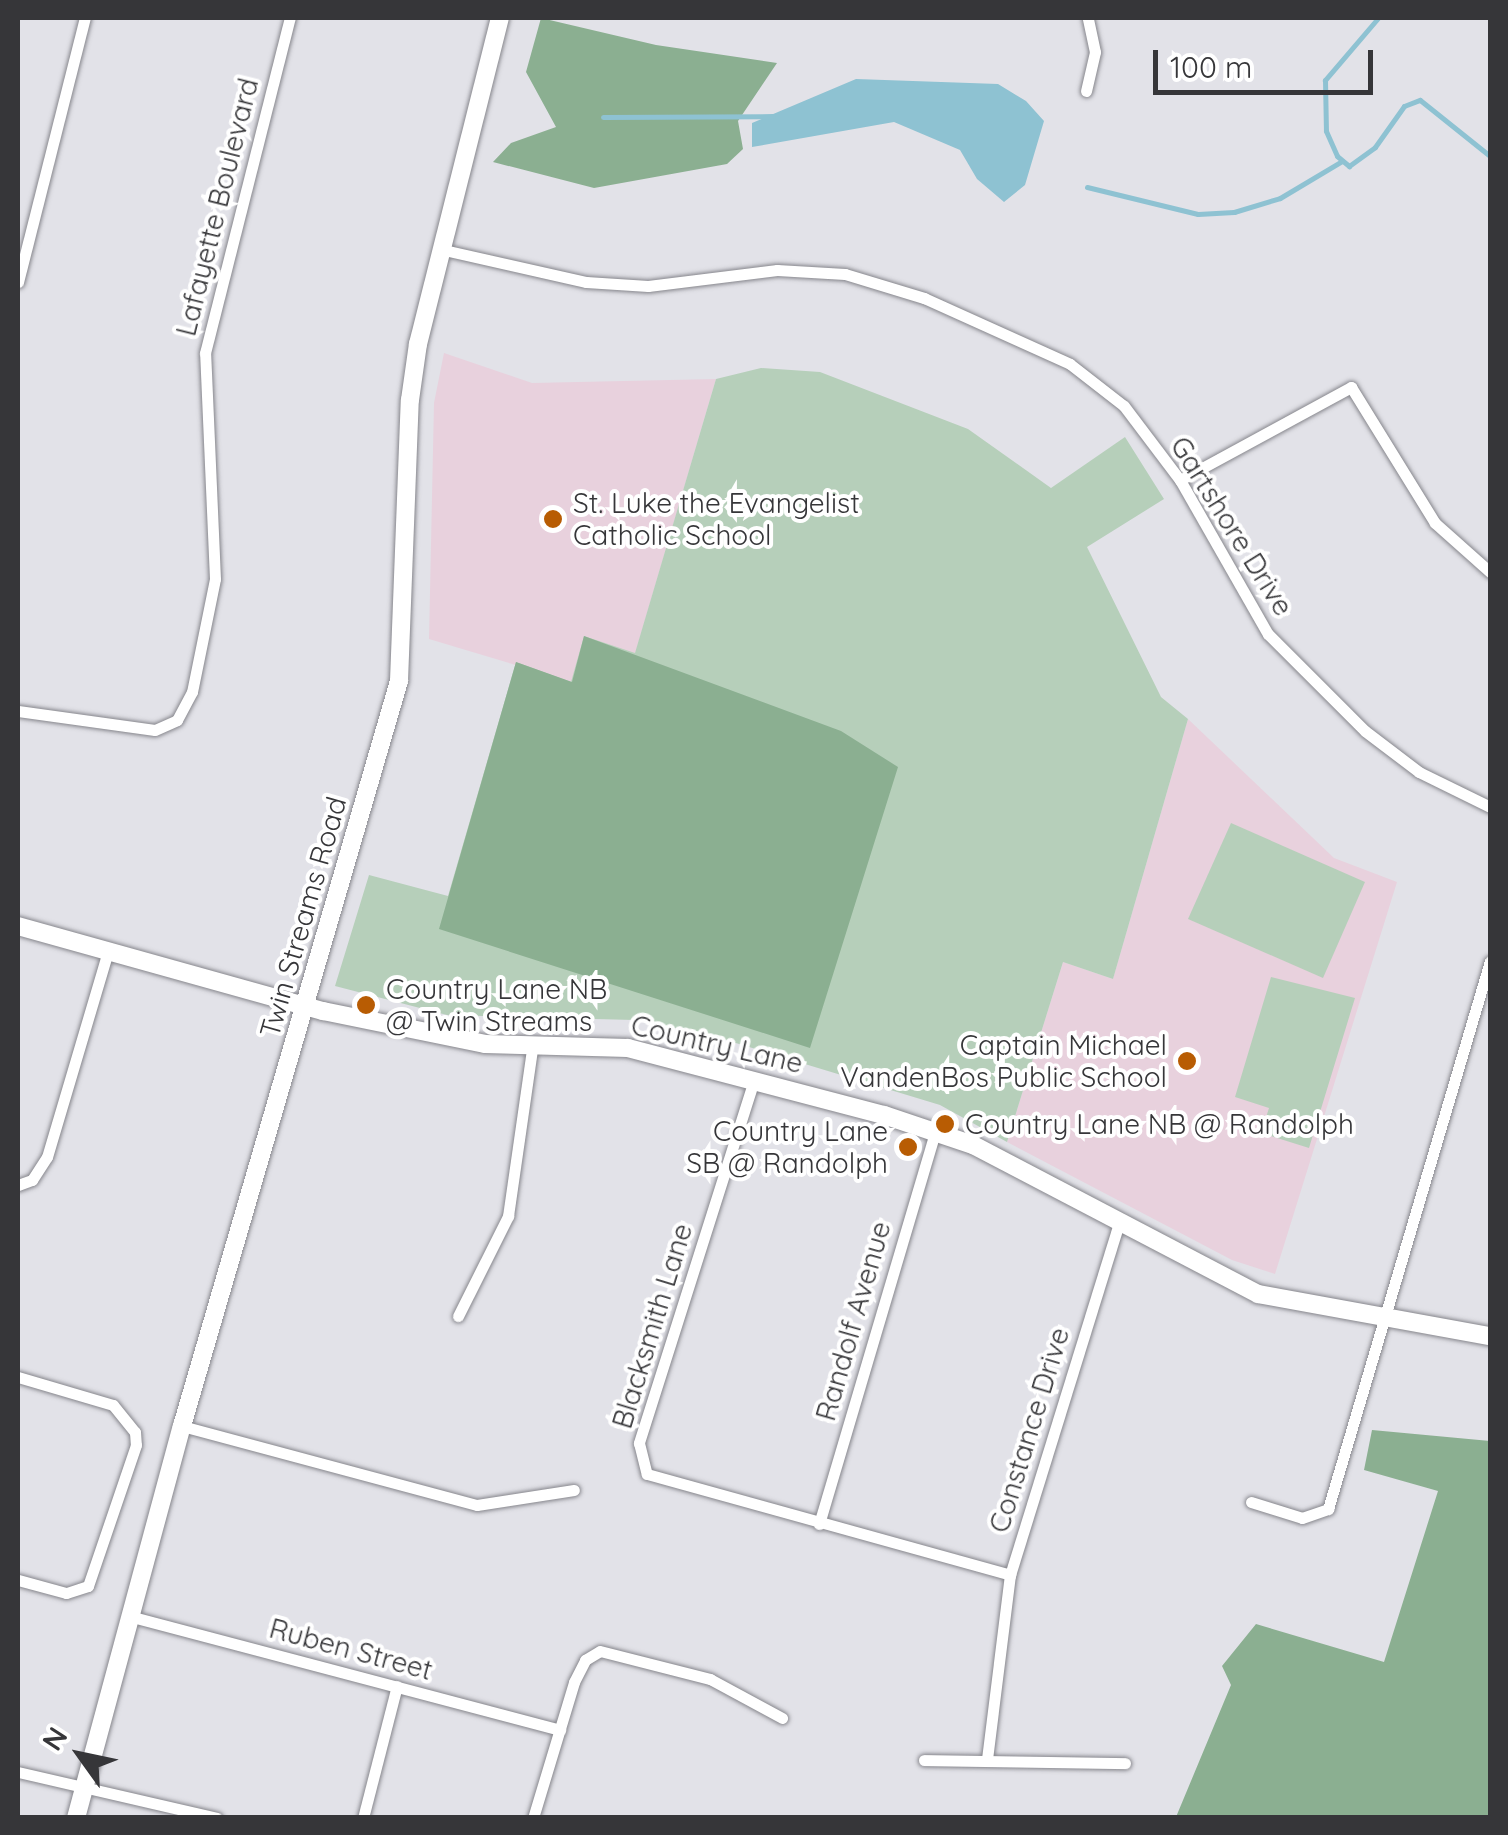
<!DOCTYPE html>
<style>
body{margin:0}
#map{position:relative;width:1508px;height:1835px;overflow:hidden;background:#e2e2e8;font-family:Quicksand,sans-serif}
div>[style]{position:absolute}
.education>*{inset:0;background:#e8d1dd}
.green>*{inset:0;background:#b6cfba}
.forest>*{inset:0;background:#8baf91}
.water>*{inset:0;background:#8ec2d2}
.stream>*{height:5px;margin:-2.5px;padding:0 2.5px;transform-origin:2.5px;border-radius:2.5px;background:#8ec2d2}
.roads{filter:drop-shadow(0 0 2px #86868c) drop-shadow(0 0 2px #86868c)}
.street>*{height:11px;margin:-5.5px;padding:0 5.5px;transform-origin:5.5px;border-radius:5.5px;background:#fff}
.secondary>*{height:18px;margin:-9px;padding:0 9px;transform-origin:9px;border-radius:9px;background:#fff}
.dots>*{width:28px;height:28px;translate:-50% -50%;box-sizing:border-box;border:5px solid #fff;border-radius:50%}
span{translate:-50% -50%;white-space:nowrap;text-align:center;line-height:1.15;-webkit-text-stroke:8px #fff;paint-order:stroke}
.street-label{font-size:28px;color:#363639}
.poi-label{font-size:28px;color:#363639}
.left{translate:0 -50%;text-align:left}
.right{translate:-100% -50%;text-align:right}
.frame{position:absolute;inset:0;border:20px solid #363639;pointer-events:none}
.north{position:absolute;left:30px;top:1705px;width:100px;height:100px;-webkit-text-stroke:8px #fff;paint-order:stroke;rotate:303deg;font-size:28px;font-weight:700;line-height:40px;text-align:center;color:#363639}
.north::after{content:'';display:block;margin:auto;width:35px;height:45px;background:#363639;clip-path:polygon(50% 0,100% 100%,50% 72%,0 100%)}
.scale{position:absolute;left:1153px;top:50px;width:220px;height:45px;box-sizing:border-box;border:5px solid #363639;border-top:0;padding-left:12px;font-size:30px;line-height:35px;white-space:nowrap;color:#363639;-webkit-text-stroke:8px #fff;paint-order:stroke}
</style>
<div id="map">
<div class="education">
<i style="clip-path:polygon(444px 353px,532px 383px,716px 379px,635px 654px,572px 682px,429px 639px,434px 403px)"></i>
<i style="clip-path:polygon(1188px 719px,1334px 858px,1397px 882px,1275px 1274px,1232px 1260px,1007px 1142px,1063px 962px,1113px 979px)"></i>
</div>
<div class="green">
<i style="clip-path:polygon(761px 368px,820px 372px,968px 429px,1051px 488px,1125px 437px,1164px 499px,1087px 547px,1161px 697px,1188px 719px,1113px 979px,1063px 962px,1007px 1142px,940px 1105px,706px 1034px,634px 1020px,447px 1015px,335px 986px,369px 875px,448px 896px,516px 662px,571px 682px,584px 636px,635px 653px,716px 379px)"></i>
<i style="clip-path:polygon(1231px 823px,1365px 882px,1323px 978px,1188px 919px)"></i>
<i style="clip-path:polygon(1271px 977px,1355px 998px,1309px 1148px,1261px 1133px,1269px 1108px,1235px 1097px)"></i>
</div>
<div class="forest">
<i style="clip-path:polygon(541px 18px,656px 45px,777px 63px,738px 121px,743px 149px,727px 164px,594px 188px,493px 162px,511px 143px,556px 127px,526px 72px)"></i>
<i style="clip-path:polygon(584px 636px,841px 731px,898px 767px,810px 1048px,439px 929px,516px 662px,572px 682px)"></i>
<i style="clip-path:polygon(1372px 1430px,1490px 1441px,1490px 1817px,1176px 1817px,1231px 1685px,1222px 1666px,1256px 1624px,1384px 1662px,1438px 1491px,1364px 1470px)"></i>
</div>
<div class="water">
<i style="clip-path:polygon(856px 79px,998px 84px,1026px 101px,1044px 121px,1025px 185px,1004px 202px,977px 179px,960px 150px,894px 122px,752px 147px,752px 123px)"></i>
</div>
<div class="stream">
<i style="left:1378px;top:18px;width:82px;rotate:130.5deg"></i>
<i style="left:1325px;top:80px;width:51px;rotate:88.9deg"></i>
<i style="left:1326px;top:131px;width:27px;rotate:66deg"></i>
<i style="left:1337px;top:156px;width:16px;rotate:40deg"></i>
<i style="left:1349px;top:166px;width:32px;rotate:-36deg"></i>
<i style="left:1375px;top:147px;width:50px;rotate:-54.7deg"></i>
<i style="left:1404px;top:106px;width:17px;rotate:-21deg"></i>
<i style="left:1420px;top:100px;width:90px;rotate:38.7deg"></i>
<i style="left:603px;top:117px;width:170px;rotate:-0.3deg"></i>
<i style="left:1087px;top:187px;width:114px;rotate:13.7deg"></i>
<i style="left:1198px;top:214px;width:36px;rotate:-3deg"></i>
<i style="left:1234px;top:212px;width:48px;rotate:-16.9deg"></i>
<i style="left:1280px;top:198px;width:72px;rotate:-30.8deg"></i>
</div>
<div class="roads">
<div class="street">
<i style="left:1086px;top:91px;width:40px;rotate:-77deg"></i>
<i style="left:1095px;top:52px;width:35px;rotate:-102deg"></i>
<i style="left:444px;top:250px;width:146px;rotate:12.7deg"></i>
<i style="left:586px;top:282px;width:62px;rotate:3.7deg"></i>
<i style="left:648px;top:286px;width:130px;rotate:-7.1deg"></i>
<i style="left:777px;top:270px;width:68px;rotate:3.4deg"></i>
<i style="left:845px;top:274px;width:83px;rotate:16.9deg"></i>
<i style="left:924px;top:298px;width:160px;rotate:24.3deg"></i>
<i style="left:1070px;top:364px;width:68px;rotate:37.9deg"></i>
<i style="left:1124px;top:406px;width:93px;rotate:52.9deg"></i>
<i style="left:1180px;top:480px;width:177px;rotate:60.3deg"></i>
<i style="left:1268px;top:634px;width:137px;rotate:45deg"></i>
<i style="left:1365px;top:731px;width:68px;rotate:37.2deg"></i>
<i style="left:1419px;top:772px;width:79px;rotate:26.2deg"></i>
<i style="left:18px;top:282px;width:272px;rotate:-75.8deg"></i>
<i style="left:1180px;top:480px;width:195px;rotate:-28.5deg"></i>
<i style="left:1351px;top:387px;width:160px;rotate:58.3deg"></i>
<i style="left:1435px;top:523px;width:74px;rotate:41.7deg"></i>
<i style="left:18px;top:711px;width:138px;rotate:7.9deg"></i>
<i style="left:155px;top:730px;width:24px;rotate:-24deg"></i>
<i style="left:177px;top:720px;width:32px;rotate:-62deg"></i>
<i style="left:192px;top:692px;width:115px;rotate:-78.5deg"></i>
<i style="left:215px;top:579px;width:226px;rotate:-92.5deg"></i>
<i style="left:205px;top:353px;width:346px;rotate:-75.8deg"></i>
<i style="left:754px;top:1080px;width:381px;rotate:107.6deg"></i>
<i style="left:639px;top:1443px;width:32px;rotate:76deg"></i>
<i style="left:647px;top:1474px;width:377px;rotate:15.5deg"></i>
<i style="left:1010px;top:1575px;width:365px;rotate:-72.8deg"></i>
<i style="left:18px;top:1185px;width:15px;rotate:-20deg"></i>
<i style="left:32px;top:1180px;width:27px;rotate:-57deg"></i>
<i style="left:47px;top:1157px;width:215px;rotate:-73.5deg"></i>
<i style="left:458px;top:1316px;width:112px;rotate:-63.4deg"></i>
<i style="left:508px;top:1216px;width:169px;rotate:-81.8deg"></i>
<i style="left:18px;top:1377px;width:99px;rotate:16.4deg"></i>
<i style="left:113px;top:1405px;width:35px;rotate:51deg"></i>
<i style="left:135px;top:1432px;width:13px;rotate:86deg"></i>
<i style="left:136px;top:1445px;width:149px;rotate:108.8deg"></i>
<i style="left:88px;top:1586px;width:23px;rotate:162deg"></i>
<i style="left:66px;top:1593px;width:50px;rotate:-164.8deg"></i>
<i style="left:182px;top:1426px;width:305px;rotate:15deg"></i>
<i style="left:477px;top:1505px;width:98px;rotate:-8.8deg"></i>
<i style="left:1251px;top:1502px;width:53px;rotate:17.4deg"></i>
<i style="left:1302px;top:1518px;width:28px;rotate:-19deg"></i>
<i style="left:1328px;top:1509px;width:571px;rotate:-73.53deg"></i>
<i style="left:819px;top:1524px;width:408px;rotate:-73.5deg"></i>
<i style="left:129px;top:1616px;width:446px;rotate:14.8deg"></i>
<i style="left:987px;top:1759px;width:185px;rotate:-82.9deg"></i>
<i style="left:924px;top:1760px;width:201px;rotate:0.9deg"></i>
<i style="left:18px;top:1772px;width:204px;rotate:13deg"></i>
<i style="left:363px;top:1818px;width:136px;rotate:-75.6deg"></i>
<i style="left:533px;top:1818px;width:142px;rotate:-73.2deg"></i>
<i style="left:574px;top:1682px;width:25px;rotate:-63deg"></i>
<i style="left:585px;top:1660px;width:17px;rotate:-31deg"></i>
<i style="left:600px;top:1651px;width:114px;rotate:14.3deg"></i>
<i style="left:710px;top:1679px;width:82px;rotate:28.4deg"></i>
</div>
<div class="secondary">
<i style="left:18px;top:926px;width:317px;rotate:15.6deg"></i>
<i style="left:323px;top:1011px;width:165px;rotate:11.5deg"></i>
<i style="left:485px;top:1044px;width:143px;rotate:1.6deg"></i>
<i style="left:628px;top:1048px;width:265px;rotate:14.7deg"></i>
<i style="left:884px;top:1115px;width:94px;rotate:18.6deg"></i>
<i style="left:973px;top:1145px;width:322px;rotate:27.6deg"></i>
<i style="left:1258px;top:1294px;width:236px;rotate:10.3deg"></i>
<i style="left:76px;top:1818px;width:406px;rotate:-74.9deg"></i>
<i style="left:182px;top:1426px;width:776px;rotate:-73.76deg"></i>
<i style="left:399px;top:681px;width:281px;rotate:-87.8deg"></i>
<i style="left:410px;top:400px;width:57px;rotate:-81.9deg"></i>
<i style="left:418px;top:344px;width:336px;rotate:-75.9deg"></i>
</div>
</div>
<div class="dots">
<i style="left:553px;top:519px;background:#b85c03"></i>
<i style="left:366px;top:1005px;background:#b85c03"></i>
<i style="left:1187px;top:1061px;background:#b85c03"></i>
<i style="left:945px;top:1124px;background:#b85c03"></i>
<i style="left:908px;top:1147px;background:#b85c03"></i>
</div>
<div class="street-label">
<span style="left:217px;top:207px;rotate:-76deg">Lafayette Boulevard</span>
<span style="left:1232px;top:526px;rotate:58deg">Gartshore Drive</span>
<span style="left:303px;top:917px;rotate:-74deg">Twin Streams Road</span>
<span style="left:717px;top:1044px;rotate:13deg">Country Lane</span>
<span style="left:853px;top:1321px;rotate:-74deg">Randolf Avenue</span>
<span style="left:652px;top:1326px;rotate:-73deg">Blacksmith Lane</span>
<span style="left:1029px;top:1430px;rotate:-73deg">Constance Drive</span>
<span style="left:351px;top:1649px;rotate:15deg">Ruben Street</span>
</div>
<div class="poi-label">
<span class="left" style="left:573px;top:519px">St. Luke the Evangelist<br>Catholic School</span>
<span class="left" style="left:386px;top:1005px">Country Lane NB<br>@ Twin Streams</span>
<span class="right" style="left:1167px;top:1061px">Captain Michael<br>VandenBos Public School</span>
<span class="left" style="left:965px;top:1124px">Country Lane NB @ Randolph</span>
<span class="right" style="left:888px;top:1147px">Country Lane<br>SB @ Randolph</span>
</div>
<div class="frame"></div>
<div class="north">N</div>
<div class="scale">100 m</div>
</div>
